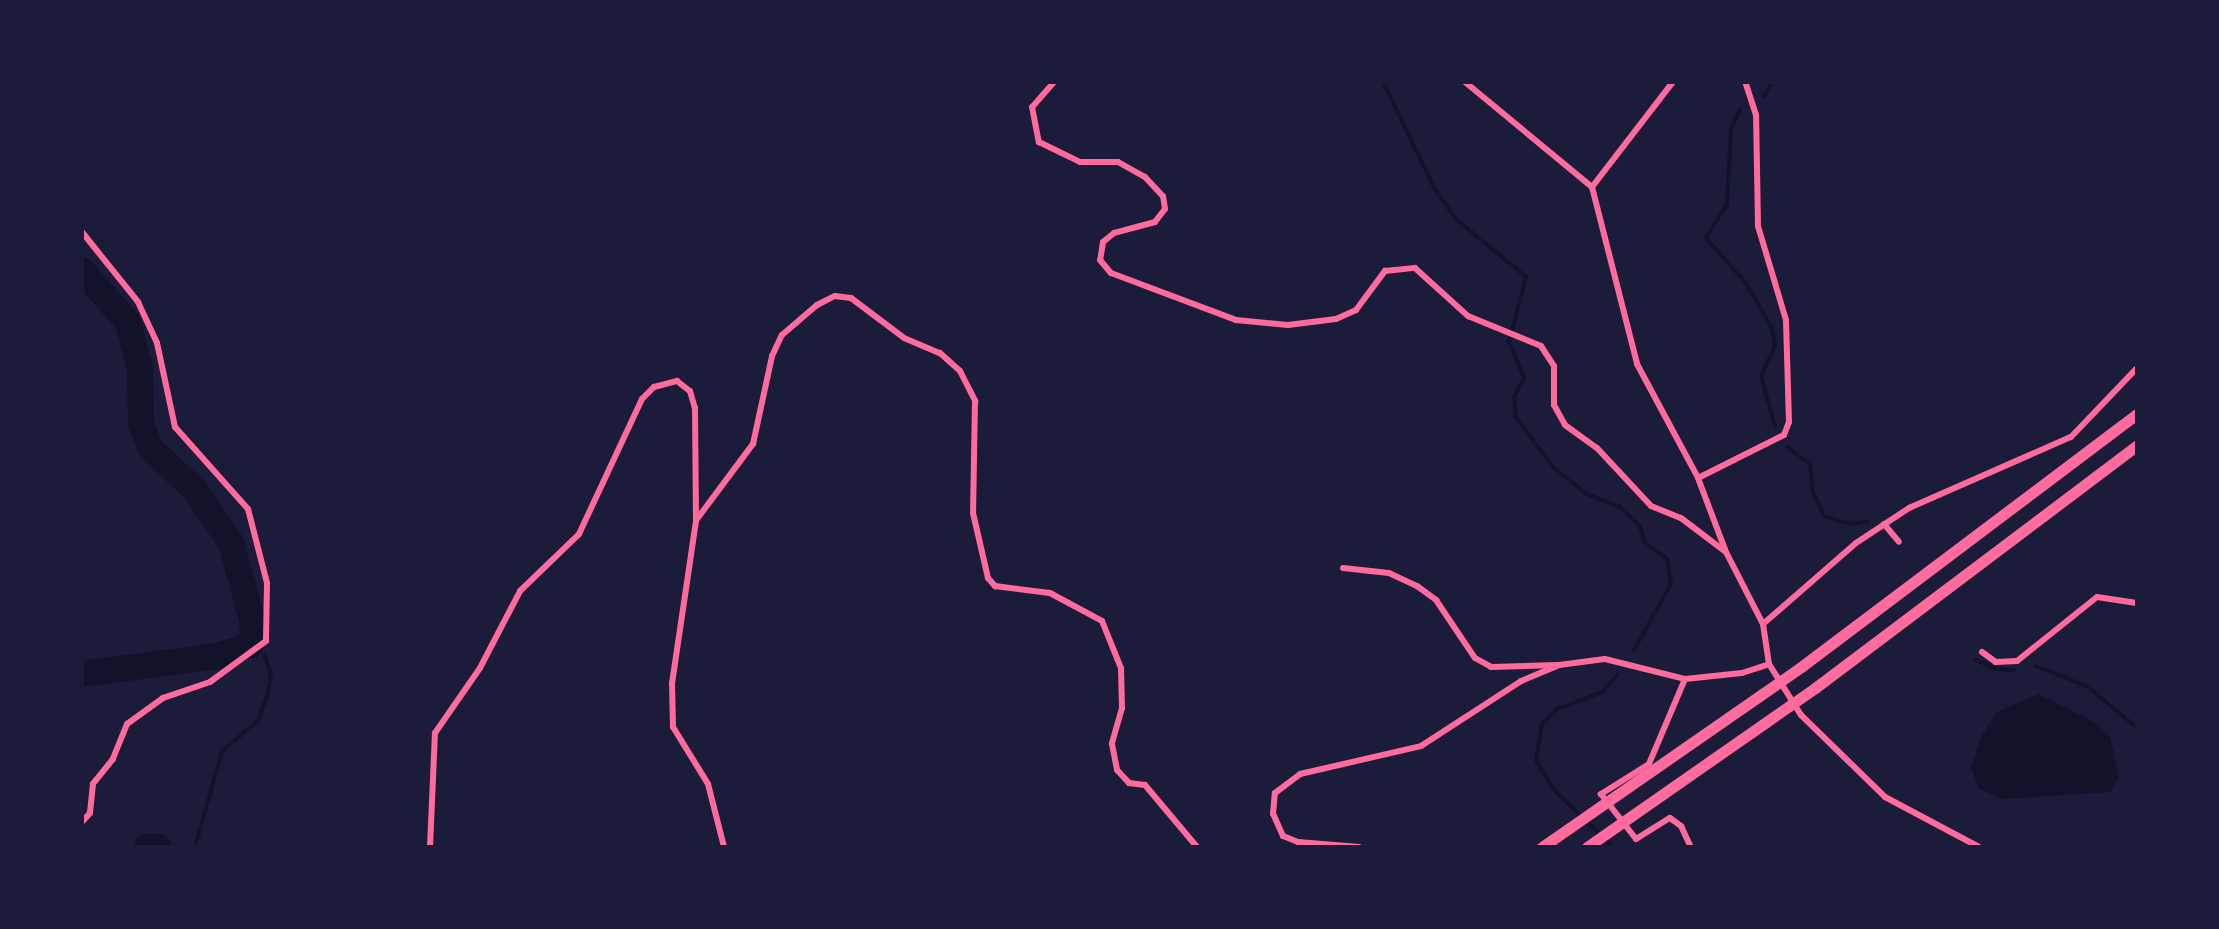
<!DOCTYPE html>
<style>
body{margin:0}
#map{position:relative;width:2219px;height:929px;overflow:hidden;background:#1b1b3a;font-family:"Alegreya Sans",sans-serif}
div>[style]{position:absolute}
.water>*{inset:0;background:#12122b}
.stream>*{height:4px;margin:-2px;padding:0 2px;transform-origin:2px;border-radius:2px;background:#12122b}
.river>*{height:26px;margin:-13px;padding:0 13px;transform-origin:13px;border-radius:13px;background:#12122b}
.minor>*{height:6px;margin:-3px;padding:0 3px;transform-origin:3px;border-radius:3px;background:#ff6b9d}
.motorway>*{height:11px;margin:-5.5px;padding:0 5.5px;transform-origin:5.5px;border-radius:5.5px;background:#ff6b9d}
span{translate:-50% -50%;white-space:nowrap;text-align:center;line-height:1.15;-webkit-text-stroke:8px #1b1b3a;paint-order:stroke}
.frame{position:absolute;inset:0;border:84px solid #1b1b3a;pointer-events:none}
</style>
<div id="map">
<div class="water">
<i style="clip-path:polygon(2038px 694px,2096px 723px,2110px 737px,2119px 776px,2111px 792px,2002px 799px,1979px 789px,1971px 767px,1982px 735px,1997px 712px)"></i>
</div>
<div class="stream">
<i style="left:1383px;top:82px;width:119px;rotate:64.1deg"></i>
<i style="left:1435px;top:189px;width:37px;rotate:55deg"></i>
<i style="left:1456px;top:219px;width:91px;rotate:39.6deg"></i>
<i style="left:1526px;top:277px;width:67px;rotate:104.7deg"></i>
<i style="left:1509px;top:342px;width:39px;rotate:67deg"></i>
<i style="left:1524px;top:378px;width:21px;rotate:118deg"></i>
<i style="left:1514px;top:397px;width:20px;rotate:84deg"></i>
<i style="left:1516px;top:417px;width:62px;rotate:53.5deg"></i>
<i style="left:1553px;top:467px;width:43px;rotate:38.5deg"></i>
<i style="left:1587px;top:494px;width:34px;rotate:21deg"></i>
<i style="left:1619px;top:506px;width:29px;rotate:44deg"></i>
<i style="left:1640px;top:526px;width:16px;rotate:76deg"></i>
<i style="left:1644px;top:542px;width:29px;rotate:36deg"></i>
<i style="left:1667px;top:559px;width:25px;rotate:81deg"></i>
<i style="left:1671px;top:584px;width:76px;rotate:119.3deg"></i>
<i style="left:1764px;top:96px;width:16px;rotate:-60deg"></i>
<i style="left:1740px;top:109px;width:22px;rotate:114deg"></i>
<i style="left:1731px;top:129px;width:75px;rotate:93.1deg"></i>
<i style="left:1727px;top:204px;width:40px;rotate:122deg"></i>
<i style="left:1706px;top:238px;width:60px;rotate:48.4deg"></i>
<i style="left:1746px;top:283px;width:52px;rotate:60deg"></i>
<i style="left:1772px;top:328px;width:18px;rotate:81deg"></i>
<i style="left:1775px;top:346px;width:33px;rotate:115deg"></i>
<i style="left:1761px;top:376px;width:52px;rotate:74.4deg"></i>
<i style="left:1787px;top:447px;width:29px;rotate:36deg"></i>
<i style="left:1810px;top:464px;width:28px;rotate:84deg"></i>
<i style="left:1813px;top:492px;width:26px;rotate:65deg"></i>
<i style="left:1824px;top:516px;width:27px;rotate:17deg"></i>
<i style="left:1850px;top:524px;width:18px;rotate:-9deg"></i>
<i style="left:1976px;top:660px;width:22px;rotate:24deg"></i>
<i style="left:1996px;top:669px;width:18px;rotate:3deg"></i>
<i style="left:2036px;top:666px;width:56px;rotate:22deg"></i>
<i style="left:2088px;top:687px;width:64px;rotate:39.9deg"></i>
<i style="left:195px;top:847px;width:100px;rotate:-74.3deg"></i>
<i style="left:222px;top:751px;width:47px;rotate:-39.8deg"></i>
<i style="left:258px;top:721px;width:29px;rotate:-70deg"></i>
<i style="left:268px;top:694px;width:21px;rotate:-82deg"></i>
<i style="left:271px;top:673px;width:19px;rotate:-111deg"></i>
<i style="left:1613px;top:847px;width:83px;rotate:-136deg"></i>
<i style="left:1553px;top:789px;width:34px;rotate:-120deg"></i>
<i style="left:1536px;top:759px;width:36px;rotate:-80deg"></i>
<i style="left:1542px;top:724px;width:21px;rotate:-45deg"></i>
<i style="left:1557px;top:709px;width:48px;rotate:-20.7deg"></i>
<i style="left:1602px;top:692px;width:24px;rotate:-48deg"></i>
</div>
<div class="river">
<i style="left:82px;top:270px;width:70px;rotate:49deg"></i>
<i style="left:128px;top:323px;width:47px;rotate:75.1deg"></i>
<i style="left:140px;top:368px;width:56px;rotate:89deg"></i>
<i style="left:141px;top:424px;width:26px;rotate:69deg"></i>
<i style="left:150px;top:448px;width:62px;rotate:43deg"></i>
<i style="left:195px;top:490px;width:64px;rotate:55.8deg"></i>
<i style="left:231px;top:543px;width:83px;rotate:74.6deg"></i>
<i style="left:253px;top:623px;width:22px;rotate:95deg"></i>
<i style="left:251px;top:645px;width:35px;rotate:162deg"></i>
<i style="left:218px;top:656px;width:137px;rotate:172.5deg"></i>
<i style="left:147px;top:847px;width:12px"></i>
</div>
<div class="minor">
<i style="left:1054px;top:82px;width:33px;rotate:131deg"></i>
<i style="left:1032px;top:107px;width:36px;rotate:79deg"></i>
<i style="left:1039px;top:142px;width:46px;rotate:26deg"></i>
<i style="left:1080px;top:162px;width:38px"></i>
<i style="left:1118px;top:162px;width:31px;rotate:29deg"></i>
<i style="left:1145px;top:177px;width:26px;rotate:47deg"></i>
<i style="left:1163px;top:196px;width:13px;rotate:81deg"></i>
<i style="left:1165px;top:209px;width:16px;rotate:128deg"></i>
<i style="left:1155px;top:222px;width:42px;rotate:165deg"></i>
<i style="left:1114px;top:233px;width:14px;rotate:141deg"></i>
<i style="left:1103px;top:242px;width:18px;rotate:99deg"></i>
<i style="left:1100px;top:260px;width:17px;rotate:50deg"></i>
<i style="left:1111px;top:273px;width:134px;rotate:20.6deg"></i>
<i style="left:1236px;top:320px;width:52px;rotate:5.5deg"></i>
<i style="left:1288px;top:325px;width:48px;rotate:-7.1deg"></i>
<i style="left:1336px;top:319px;width:22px;rotate:-24deg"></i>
<i style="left:1356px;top:310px;width:49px;rotate:-53.4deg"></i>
<i style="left:1385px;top:271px;width:30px;rotate:-6deg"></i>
<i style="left:1415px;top:268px;width:72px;rotate:42.2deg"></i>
<i style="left:1468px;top:316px;width:79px;rotate:22.3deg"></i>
<i style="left:1541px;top:346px;width:24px;rotate:57deg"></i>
<i style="left:1554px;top:366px;width:39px;rotate:90deg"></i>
<i style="left:1554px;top:405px;width:23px;rotate:61deg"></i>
<i style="left:1565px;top:425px;width:39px;rotate:36deg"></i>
<i style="left:1597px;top:448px;width:79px;rotate:47deg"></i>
<i style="left:1651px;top:506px;width:32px;rotate:22deg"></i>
<i style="left:1681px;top:518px;width:56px;rotate:37.1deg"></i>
<i style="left:1465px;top:82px;width:165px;rotate:39.6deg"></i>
<i style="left:1592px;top:187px;width:183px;rotate:75.7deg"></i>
<i style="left:1637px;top:364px;width:129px;rotate:61.8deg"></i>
<i style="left:1698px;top:478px;width:79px;rotate:69.3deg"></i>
<i style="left:1726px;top:552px;width:81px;rotate:62.8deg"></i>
<i style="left:1763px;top:624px;width:40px;rotate:81.5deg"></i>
<i style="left:1769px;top:664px;width:60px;rotate:57.9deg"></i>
<i style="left:1801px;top:715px;width:117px;rotate:44.3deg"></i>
<i style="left:1885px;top:797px;width:106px;rotate:28deg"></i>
<i style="left:1592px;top:187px;width:133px;rotate:-52.4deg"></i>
<i style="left:82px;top:232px;width:90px;rotate:51.3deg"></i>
<i style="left:138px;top:302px;width:45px;rotate:65.1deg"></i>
<i style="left:157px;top:343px;width:86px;rotate:77.9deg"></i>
<i style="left:175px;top:427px;width:110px;rotate:48.3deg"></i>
<i style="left:248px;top:509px;width:76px;rotate:75.6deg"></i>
<i style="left:267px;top:583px;width:58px;rotate:91deg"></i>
<i style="left:266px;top:641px;width:69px;rotate:143.8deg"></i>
<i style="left:210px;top:682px;width:50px;rotate:161.2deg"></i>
<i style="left:163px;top:698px;width:44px;rotate:144.2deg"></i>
<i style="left:127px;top:724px;width:38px;rotate:112deg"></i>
<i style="left:113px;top:759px;width:32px;rotate:129deg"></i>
<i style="left:93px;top:784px;width:29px;rotate:96deg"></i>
<i style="left:90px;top:813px;width:12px;rotate:132deg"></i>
<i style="left:1698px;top:478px;width:96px;rotate:-26.6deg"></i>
<i style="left:1784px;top:435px;width:14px;rotate:-69deg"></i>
<i style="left:1789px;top:422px;width:102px;rotate:-91.7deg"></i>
<i style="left:1786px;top:320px;width:98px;rotate:-106.6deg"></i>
<i style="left:1758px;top:226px;width:111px;rotate:-91deg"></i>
<i style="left:1756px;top:115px;width:35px;rotate:-108deg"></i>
<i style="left:697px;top:519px;width:94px;rotate:-53.3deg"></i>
<i style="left:753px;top:444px;width:90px;rotate:-77.8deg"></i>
<i style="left:772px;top:356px;width:23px;rotate:-65deg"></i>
<i style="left:782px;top:335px;width:46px;rotate:-40.6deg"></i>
<i style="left:817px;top:305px;width:20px;rotate:-27deg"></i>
<i style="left:835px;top:296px;width:16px;rotate:7deg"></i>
<i style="left:851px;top:298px;width:66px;rotate:37deg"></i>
<i style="left:904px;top:338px;width:39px;rotate:23deg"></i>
<i style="left:940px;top:353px;width:27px;rotate:42deg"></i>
<i style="left:960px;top:371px;width:34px;rotate:63deg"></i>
<i style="left:975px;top:401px;width:112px;rotate:91deg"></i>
<i style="left:973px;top:513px;width:67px;rotate:77deg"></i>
<i style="left:988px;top:578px;width:11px;rotate:49deg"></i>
<i style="left:995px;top:586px;width:55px;rotate:7.3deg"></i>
<i style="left:1050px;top:593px;width:59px;rotate:28.3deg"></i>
<i style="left:1102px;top:621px;width:51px;rotate:68deg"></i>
<i style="left:1121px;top:668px;width:40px;rotate:88.6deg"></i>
<i style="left:1122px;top:708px;width:37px;rotate:106deg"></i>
<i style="left:1112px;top:744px;width:26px;rotate:79deg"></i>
<i style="left:1117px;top:770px;width:18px;rotate:47deg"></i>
<i style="left:1129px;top:783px;width:16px;rotate:7deg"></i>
<i style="left:1145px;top:785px;width:81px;rotate:50deg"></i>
<i style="left:1884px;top:524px;width:23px;rotate:50deg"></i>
<i style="left:1343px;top:568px;width:46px;rotate:6.2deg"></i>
<i style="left:1389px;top:573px;width:31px;rotate:25deg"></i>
<i style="left:1417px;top:586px;width:24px;rotate:36deg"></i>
<i style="left:1436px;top:600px;width:70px;rotate:56.1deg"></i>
<i style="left:1475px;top:658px;width:18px;rotate:29deg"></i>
<i style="left:1491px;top:667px;width:65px;rotate:-1.8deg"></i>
<i style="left:1763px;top:624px;width:123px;rotate:-41.1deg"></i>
<i style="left:1856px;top:543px;width:64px;rotate:-33.4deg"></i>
<i style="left:1909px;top:508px;width:177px;rotate:-23.7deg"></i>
<i style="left:2071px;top:437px;width:95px;rotate:-46.3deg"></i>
<i style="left:1982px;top:652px;width:17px;rotate:36deg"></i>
<i style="left:1996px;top:662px;width:21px;rotate:-3deg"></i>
<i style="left:2017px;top:661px;width:102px;rotate:-38.7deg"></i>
<i style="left:2097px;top:597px;width:40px;rotate:8.5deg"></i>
<i style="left:1685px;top:679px;width:92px;rotate:113deg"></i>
<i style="left:1649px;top:764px;width:57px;rotate:148deg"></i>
<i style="left:1601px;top:794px;width:57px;rotate:52.1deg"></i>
<i style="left:1636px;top:839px;width:40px;rotate:-32deg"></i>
<i style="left:1670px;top:818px;width:14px;rotate:36deg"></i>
<i style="left:1681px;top:826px;width:23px;rotate:65deg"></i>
<i style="left:430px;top:847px;width:114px;rotate:-87.5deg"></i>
<i style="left:435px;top:733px;width:79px;rotate:-55.3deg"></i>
<i style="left:480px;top:668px;width:87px;rotate:-62.5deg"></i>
<i style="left:520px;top:591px;width:82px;rotate:-44deg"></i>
<i style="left:579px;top:534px;width:149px;rotate:-65deg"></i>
<i style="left:642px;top:399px;width:17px;rotate:-45deg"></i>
<i style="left:654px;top:387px;width:24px;rotate:-15deg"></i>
<i style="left:677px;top:381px;width:16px;rotate:38deg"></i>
<i style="left:690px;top:391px;width:18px;rotate:74deg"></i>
<i style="left:695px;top:408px;width:113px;rotate:89.5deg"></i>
<i style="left:696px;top:521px;width:164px;rotate:98.4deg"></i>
<i style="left:672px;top:683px;width:44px;rotate:88.7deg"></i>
<i style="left:673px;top:727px;width:67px;rotate:58.4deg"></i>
<i style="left:708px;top:784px;width:65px;rotate:75.7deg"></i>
<i style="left:1359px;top:847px;width:61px;rotate:-175.3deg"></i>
<i style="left:1298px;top:842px;width:16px;rotate:-158deg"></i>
<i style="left:1283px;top:836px;width:24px;rotate:-114deg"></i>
<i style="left:1273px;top:814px;width:21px;rotate:-85deg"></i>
<i style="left:1275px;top:793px;width:31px;rotate:-37deg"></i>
<i style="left:1300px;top:774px;width:124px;rotate:-13deg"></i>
<i style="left:1421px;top:746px;width:119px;rotate:-33deg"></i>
<i style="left:1521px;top:681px;width:41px;rotate:-22.8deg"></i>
<i style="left:1559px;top:665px;width:46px;rotate:-7.4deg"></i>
<i style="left:1605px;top:659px;width:82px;rotate:14deg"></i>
<i style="left:1685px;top:679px;width:57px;rotate:-6deg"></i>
<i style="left:1742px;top:673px;width:28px;rotate:-18deg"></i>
</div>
<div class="motorway">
<i style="left:1542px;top:847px;width:315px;rotate:-34.8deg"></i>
<i style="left:1801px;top:667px;width:421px;rotate:-37deg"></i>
<i style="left:1587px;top:847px;width:278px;rotate:-34.9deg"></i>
<i style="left:1815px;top:688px;width:403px;rotate:-37deg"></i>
</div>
<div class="frame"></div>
</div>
